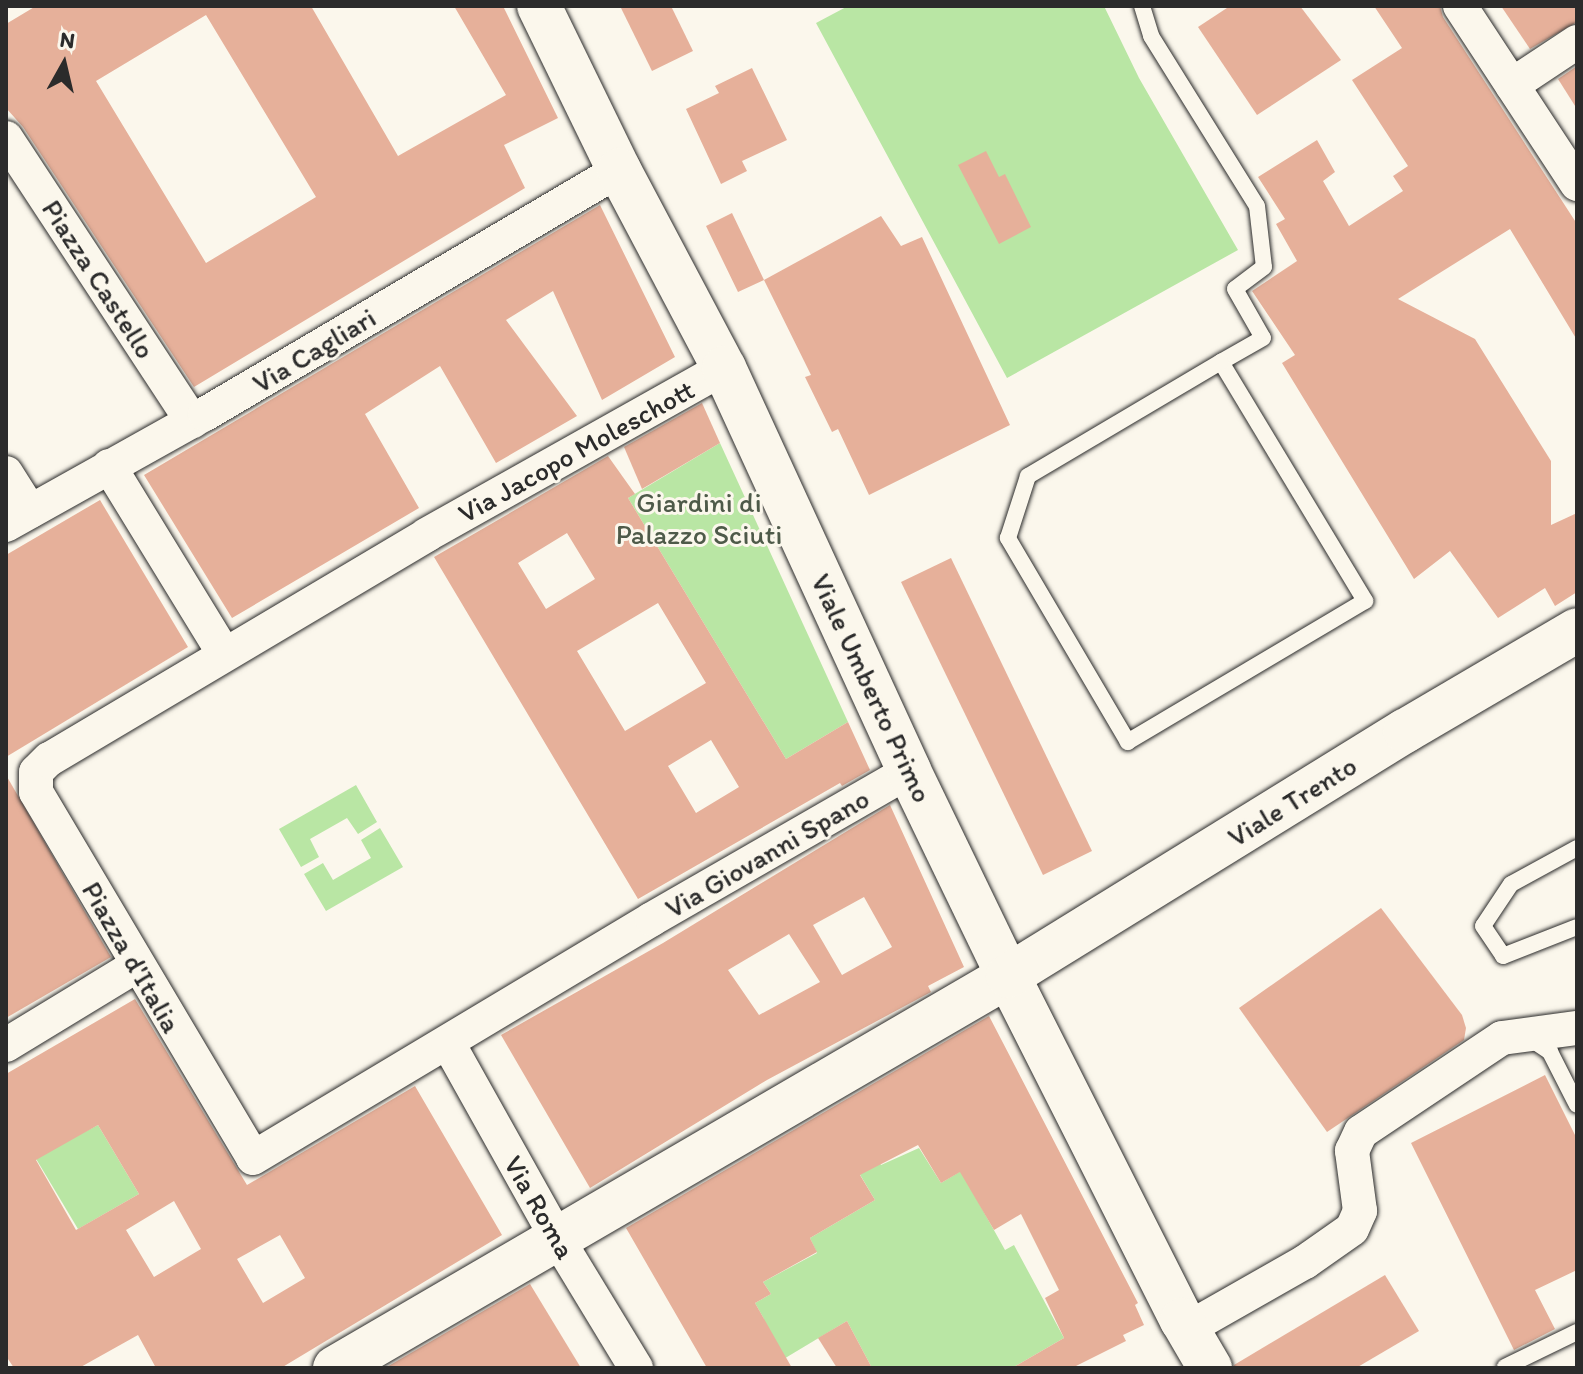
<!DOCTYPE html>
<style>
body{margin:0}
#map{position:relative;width:1583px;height:1374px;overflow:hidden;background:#fbf7ec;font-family:Itim,sans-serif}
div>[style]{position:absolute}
.green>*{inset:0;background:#b9e6a4}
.building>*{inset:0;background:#e6b09a}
.roads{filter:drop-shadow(0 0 2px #2b2b2b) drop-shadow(0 0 2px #2b2b2b)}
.lane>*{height:16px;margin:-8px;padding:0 8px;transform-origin:8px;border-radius:8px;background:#fbf7ec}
.street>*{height:34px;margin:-17px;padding:0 17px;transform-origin:17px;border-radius:17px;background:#fbf7ec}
.secondary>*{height:44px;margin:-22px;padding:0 22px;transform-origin:22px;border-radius:22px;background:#fbf7ec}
span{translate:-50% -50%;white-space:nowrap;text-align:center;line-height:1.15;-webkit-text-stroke:6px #fbf7ec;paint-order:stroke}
.street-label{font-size:28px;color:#2b2b2b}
.park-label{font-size:28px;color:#4e5a49}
.frame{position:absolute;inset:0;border:8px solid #2b2b2b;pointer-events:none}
.north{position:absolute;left:24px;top:24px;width:80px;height:80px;-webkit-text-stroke:6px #fbf7ec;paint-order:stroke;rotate:8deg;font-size:22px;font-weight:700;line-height:32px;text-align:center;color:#2b2b2b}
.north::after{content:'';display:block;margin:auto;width:28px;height:36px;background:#2b2b2b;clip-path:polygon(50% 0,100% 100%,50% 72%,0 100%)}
</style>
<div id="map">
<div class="green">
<i style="clip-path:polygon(848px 6px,1104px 6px,1139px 78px,1238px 250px,1007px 378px,816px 23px)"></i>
<i style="clip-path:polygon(720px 443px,848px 722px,786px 759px,628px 498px)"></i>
<i style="clip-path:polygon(356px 785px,377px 822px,358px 834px,347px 818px,310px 839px,319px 857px,301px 867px,279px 829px)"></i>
<i style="clip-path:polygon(380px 828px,403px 867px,326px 911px,304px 874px,323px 863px,333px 880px,371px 858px,361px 840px)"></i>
<i style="clip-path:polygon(98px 1125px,139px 1194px,78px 1229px,35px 1157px)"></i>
<i style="clip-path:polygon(919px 1148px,941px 1183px,961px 1171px,1005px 1250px,1014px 1245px,1064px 1338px,1012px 1368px,872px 1368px,847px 1321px,777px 1363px,757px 1322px,764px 1319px,755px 1303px,771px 1294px,763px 1282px,817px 1253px,810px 1238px,875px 1200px,852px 1161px,873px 1150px,881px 1165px)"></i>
</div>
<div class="building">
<i style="clip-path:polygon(evenodd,36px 6px,311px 6px,398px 156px,506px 95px,454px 6px,503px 6px,558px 118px,504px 145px,525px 188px,194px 387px,23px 127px,6px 108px,6px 24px,36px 6px,206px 15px,316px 197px,206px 263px,96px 81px,206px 15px)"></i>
<i style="clip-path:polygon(620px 6px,671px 6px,693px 51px,652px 71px)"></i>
<i style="clip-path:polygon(1230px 6px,1300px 6px,1341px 60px,1257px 115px,1198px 27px)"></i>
<i style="clip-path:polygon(1374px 6px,1440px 6px,1443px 17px,1577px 224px,1577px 340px,1510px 229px,1398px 299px,1475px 339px,1551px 461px,1551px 525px,1577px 513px,1577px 592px,1555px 606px,1545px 588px,1498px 618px,1450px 551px,1414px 579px,1282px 363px,1295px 355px,1252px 291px,1297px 261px,1276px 224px,1285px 219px,1258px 177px,1317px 140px,1335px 172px,1323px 181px,1349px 226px,1403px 191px,1393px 176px,1408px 166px,1352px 80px,1402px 48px)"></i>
<i style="clip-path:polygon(1501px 6px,1577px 6px,1577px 22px,1530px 49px)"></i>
<i style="clip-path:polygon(1577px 66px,1577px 109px,1558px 79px)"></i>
<i style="clip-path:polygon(752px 68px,787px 140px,742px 161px,747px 171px,721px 184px,686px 109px,719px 93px,715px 86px)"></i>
<i style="clip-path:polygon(986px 151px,999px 177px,1005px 174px,1031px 227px,999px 244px,958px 165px)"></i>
<i style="clip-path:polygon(600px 205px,675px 357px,602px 400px,553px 291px,506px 320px,577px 416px,496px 463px,440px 366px,365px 414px,419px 508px,232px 618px,144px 475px)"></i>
<i style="clip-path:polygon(732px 213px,764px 280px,881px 216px,901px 246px,922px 237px,1010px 425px,869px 495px,838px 429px,832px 432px,805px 377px,811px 375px,764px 280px,738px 292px,706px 226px)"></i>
<i style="clip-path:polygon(702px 403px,720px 443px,642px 489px,624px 447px)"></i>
<i style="clip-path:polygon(evenodd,608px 456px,635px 494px,628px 498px,786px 759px,848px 722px,870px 770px,842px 786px,840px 783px,638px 899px,434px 557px,608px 456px,567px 533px,595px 579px,546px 609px,518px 563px,567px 533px,608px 456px,658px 603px,706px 683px,625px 731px,577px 651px,658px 603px,608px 456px,711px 740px,739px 787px,696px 813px,668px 766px,711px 740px)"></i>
<i style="clip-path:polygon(100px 500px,188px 647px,6px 757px,6px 555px)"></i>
<i style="clip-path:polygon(951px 558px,1092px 851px,1043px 875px,901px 582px)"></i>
<i style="clip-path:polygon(6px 775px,111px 957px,6px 1018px)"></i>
<i style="clip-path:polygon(evenodd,890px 805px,964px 967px,928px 986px,931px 992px,767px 1080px,590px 1188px,501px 1035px,663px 943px,890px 805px,864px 897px,892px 947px,842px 975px,813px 925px,864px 897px,890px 805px,789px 934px,820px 982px,759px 1015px,728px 970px,789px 934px)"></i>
<i style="clip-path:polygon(1381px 908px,1462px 1015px,1466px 1028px,1464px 1040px,1327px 1132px,1239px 1008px)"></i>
<i style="clip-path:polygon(evenodd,135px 999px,247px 1185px,415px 1086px,502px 1235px,281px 1368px,156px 1368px,138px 1335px,79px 1368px,14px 1368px,6px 1356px,6px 1074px,135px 999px,98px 1125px,139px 1194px,76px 1230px,36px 1160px,98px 1125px,135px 999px,174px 1201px,201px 1249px,154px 1277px,126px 1230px,174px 1201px,135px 999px,280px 1235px,305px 1278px,263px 1303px,237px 1259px,280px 1235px)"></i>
<i style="clip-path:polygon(989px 1016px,1138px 1303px,1135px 1305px,1144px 1325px,1123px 1335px,1126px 1341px,1072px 1368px,1012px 1368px,1064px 1338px,1045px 1298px,1059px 1290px,1021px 1214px,994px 1230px,960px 1172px,941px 1183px,918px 1145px,860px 1175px,875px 1200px,810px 1238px,817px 1252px,763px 1282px,771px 1294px,755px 1303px,792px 1368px,707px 1368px,626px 1228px)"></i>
<i style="clip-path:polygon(1545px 1075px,1577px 1139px,1577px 1270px,1535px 1290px,1555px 1329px,1514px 1350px,1411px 1143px)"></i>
<i style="clip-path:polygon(1385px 1275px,1419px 1331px,1356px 1368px,1235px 1368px,1234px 1365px)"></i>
<i style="clip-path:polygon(530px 1284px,581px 1368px,385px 1368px)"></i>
<i style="clip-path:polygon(847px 1321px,872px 1368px,837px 1368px,818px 1338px)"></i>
</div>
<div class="roads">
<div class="lane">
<i style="left:1142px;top:6px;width:31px;rotate:73deg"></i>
<i style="left:1151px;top:36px;width:200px;rotate:58.1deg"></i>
<i style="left:1257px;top:206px;width:61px;rotate:83.5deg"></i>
<i style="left:1264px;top:267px;width:36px;rotate:143deg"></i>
<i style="left:1235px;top:289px;width:56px;rotate:60.3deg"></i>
<i style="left:1263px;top:338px;width:48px;rotate:150.3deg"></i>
<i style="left:1221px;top:362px;width:279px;rotate:58.9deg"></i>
<i style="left:1365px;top:601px;width:276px;rotate:149.3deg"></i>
<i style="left:1128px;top:742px;width:237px;rotate:-120.5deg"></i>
<i style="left:1008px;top:538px;width:65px;rotate:-72.1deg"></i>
<i style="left:1028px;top:476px;width:224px;rotate:-30.6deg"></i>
<i style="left:1577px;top:848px;width:75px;rotate:151.4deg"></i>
<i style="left:1511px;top:884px;width:50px;rotate:123.7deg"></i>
<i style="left:1483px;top:926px;width:36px;rotate:56deg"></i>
<i style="left:1503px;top:956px;width:79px;rotate:-21.4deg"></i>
<i style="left:1528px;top:1037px;width:27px;rotate:34deg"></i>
<i style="left:1550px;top:1052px;width:59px;rotate:63deg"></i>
<i style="left:1505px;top:1367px;width:80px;rotate:-25.9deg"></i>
</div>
<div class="street">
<i style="left:1460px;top:6px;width:213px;rotate:56.7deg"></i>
<i style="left:1512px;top:85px;width:78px;rotate:-33.5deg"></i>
<i style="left:6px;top:138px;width:339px;rotate:56.7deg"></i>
<i style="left:724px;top:368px;width:341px;rotate:150.7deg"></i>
<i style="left:427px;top:535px;width:439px;rotate:149.3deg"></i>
<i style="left:49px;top:759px;width:18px;rotate:135deg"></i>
<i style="left:36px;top:772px;width:20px;rotate:90deg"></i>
<i style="left:36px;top:792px;width:425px;rotate:59.3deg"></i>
<i style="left:253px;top:1158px;width:465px;rotate:-30.9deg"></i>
<i style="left:652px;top:919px;width:297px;rotate:-29.9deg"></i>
<i style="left:109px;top:466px;width:220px;rotate:58.5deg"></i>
<i style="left:6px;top:473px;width:45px;rotate:57.7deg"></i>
<i style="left:6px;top:525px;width:228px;rotate:-29.2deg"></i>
<i style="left:205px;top:414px;width:481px;rotate:-30.5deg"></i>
<i style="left:448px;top:1043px;width:223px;rotate:60.8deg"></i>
<i style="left:557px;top:1238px;width:152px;rotate:58.7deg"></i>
<i style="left:6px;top:1045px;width:152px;rotate:-31.3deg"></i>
<i style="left:1187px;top:1329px;width:136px;rotate:-29.6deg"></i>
<i style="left:1305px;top:1262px;width:57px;rotate:-35.1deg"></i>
<i style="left:1352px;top:1229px;width:20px;rotate:-66deg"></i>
<i style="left:1360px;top:1211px;width:61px;rotate:-97.6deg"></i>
<i style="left:1352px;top:1151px;width:21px;rotate:-65deg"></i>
<i style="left:1361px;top:1132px;width:169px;rotate:-33.7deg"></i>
<i style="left:1502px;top:1038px;width:76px;rotate:-7.6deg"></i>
</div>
<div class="secondary">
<i style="left:539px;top:6px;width:182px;rotate:64deg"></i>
<i style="left:619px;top:170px;width:224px;rotate:62.1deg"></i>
<i style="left:724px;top:368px;width:443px;rotate:65.3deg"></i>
<i style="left:909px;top:771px;width:228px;rotate:64.2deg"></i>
<i style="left:1008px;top:976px;width:386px;rotate:63.2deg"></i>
<i style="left:1182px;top:1320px;width:56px;rotate:59.7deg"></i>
<i style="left:335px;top:1368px;width:779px;rotate:-30.22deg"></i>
<i style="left:1008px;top:976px;width:467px;rotate:-31.7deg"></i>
<i style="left:1405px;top:731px;width:199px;rotate:-30.4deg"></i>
</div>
</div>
<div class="street-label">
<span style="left:99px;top:279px;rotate:57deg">Piazza Castello</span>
<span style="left:314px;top:350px;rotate:-31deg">Via Cagliari</span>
<span style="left:576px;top:451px;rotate:-29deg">Via Jacopo Moleschott</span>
<span style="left:872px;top:688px;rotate:65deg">Viale Umberto Primo</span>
<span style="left:1292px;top:801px;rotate:-32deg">Viale Trento</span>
<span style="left:767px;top:853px;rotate:-30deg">Via Giovanni Spano</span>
<span style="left:132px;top:957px;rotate:60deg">Piazza d'Italia</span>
<span style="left:540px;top:1207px;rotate:60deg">Via Roma</span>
</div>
<div class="park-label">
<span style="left:699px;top:518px">Giardini di<br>Palazzo Sciuti</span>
</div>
<div class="frame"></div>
<div class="north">N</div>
</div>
